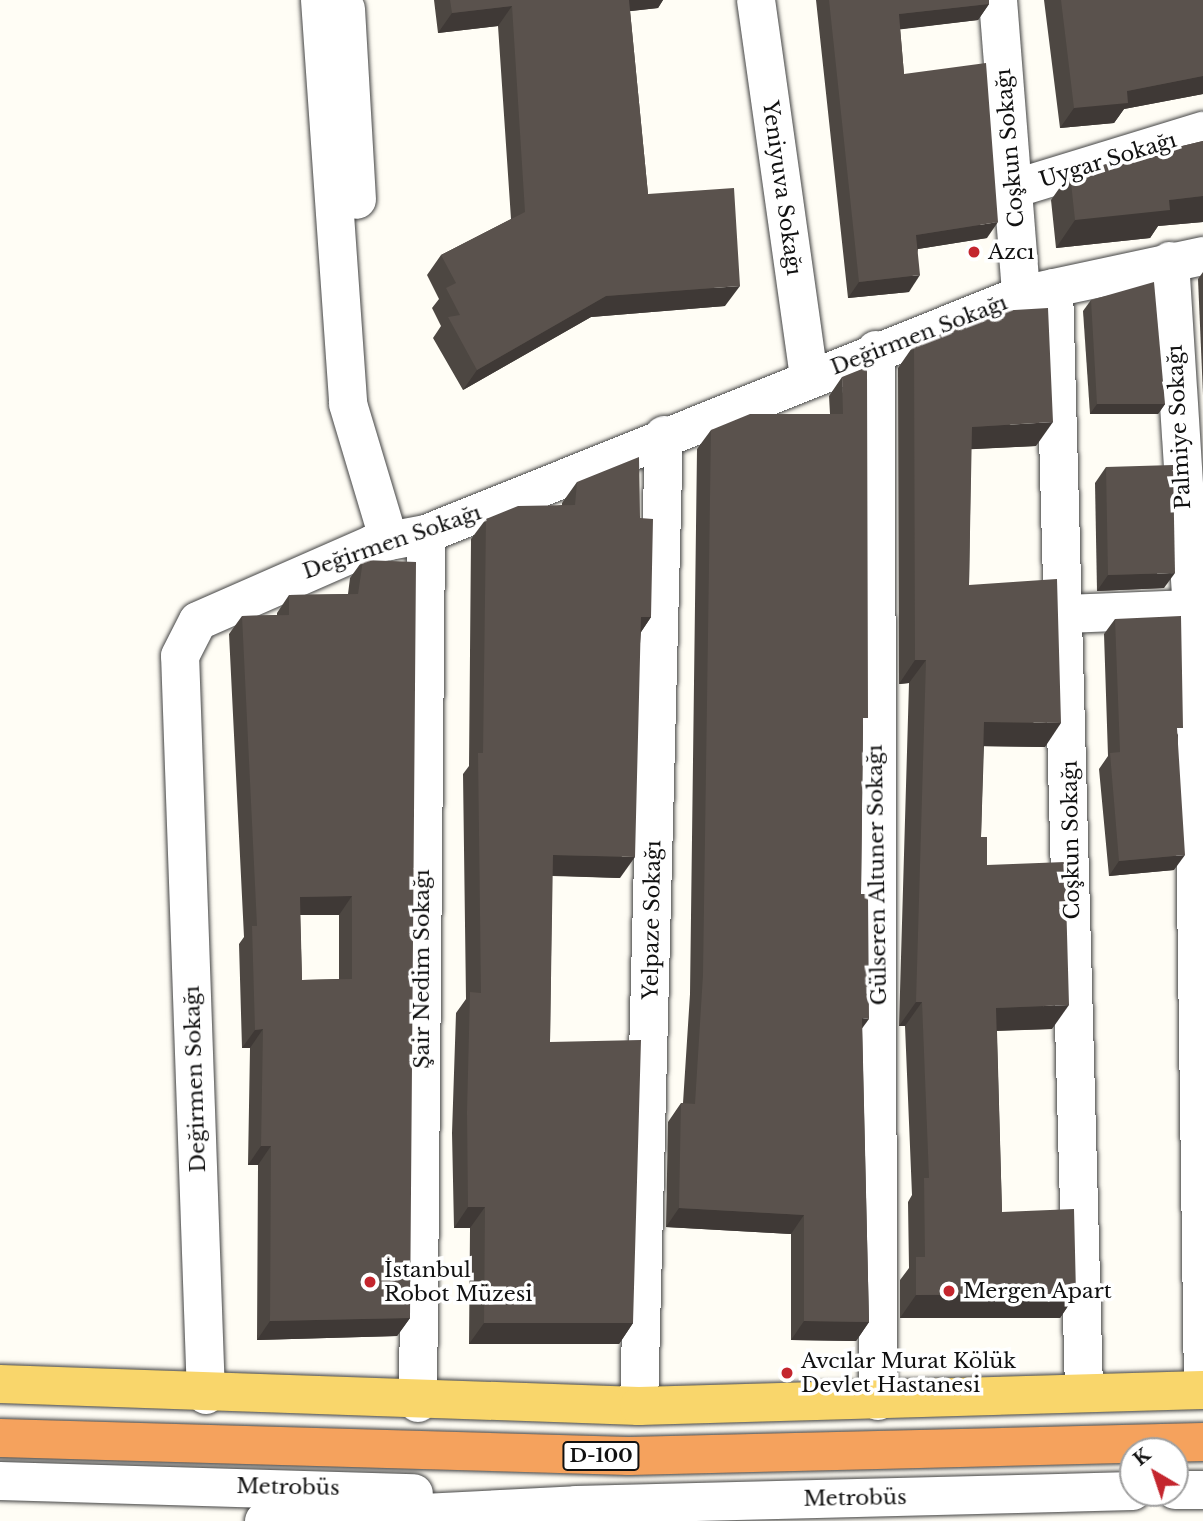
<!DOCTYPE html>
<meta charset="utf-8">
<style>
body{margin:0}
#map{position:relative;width:1203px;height:1521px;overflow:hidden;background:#fffdf5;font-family:"Libre Baskerville",serif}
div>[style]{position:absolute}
.roads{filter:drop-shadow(0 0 2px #444) drop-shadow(0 0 2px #444)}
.minor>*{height:38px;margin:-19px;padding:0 19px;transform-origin:19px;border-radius:19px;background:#fff}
.major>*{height:38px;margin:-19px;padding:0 19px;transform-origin:19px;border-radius:19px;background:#f9d66b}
.highway>*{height:38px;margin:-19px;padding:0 19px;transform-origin:19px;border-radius:19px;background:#f5a25d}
.wall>*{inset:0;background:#4d4742}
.shaded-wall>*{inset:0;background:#3f3936}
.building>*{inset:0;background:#5a524d}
.dots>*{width:19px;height:19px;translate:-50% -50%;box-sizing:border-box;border:4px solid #fff;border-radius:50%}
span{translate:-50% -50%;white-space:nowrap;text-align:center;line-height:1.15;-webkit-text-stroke:7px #fff;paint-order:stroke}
.shield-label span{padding:2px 5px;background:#fff;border:2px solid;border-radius:5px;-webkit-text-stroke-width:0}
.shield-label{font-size:19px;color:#111;font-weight:700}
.street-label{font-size:21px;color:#111}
.poi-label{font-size:21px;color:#111}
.left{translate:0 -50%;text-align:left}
.north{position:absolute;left:1119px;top:1437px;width:70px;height:70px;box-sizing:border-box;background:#fff;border:2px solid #a0a0a0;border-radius:50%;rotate:321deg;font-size:19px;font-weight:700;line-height:28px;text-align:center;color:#111}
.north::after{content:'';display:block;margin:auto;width:24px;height:32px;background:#c4262e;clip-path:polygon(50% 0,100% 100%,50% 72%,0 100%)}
</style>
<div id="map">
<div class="roads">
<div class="minor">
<i style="left:320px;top:0;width:405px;rotate:86deg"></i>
<i style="left:348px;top:404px;width:143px;rotate:73.3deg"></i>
<i style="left:756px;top:0;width:381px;rotate:82deg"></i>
<i style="left:998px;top:0;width:296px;rotate:85.5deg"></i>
<i style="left:346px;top:9px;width:191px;rotate:86.7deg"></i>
<i style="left:1013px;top:189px;width:199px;rotate:-17deg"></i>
<i style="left:1170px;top:261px;width:349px;rotate:86.4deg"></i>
<i style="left:1192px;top:609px;width:781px;rotate:89.19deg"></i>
<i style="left:1054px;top:288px;width:1104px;rotate:88.44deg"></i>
<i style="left:876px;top:350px;width:1051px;rotate:89.89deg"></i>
<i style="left:1065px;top:614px;width:127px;rotate:-2.3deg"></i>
<i style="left:206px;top:1395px;width:739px;rotate:-92.01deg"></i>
<i style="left:180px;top:656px;width:39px;rotate:-63deg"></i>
<i style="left:198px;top:621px;width:191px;rotate:-23.7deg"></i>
<i style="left:373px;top:544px;width:54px;rotate:-10.7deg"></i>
<i style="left:426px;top:534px;width:641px;rotate:-21.88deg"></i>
<i style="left:1021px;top:295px;width:186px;rotate:-12.1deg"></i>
<i style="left:418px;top:1403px;width:869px;rotate:-89.47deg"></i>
<i style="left:639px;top:1406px;width:971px;rotate:-88.53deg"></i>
<i style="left:0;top:1481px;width:414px;rotate:1.7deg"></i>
<i style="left:1175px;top:1490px;width:28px"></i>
<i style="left:264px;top:1521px;width:312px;rotate:-2.9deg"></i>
<i style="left:576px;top:1505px;width:557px;rotate:-1.44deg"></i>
</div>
<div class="major">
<i style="left:0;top:1384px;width:639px;rotate:1.97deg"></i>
<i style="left:639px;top:1406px;width:564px;rotate:-1.62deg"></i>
</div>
<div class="highway">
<i style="left:0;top:1438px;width:629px;rotate:1.64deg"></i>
<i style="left:629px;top:1456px;width:574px;rotate:-1.4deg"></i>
</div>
</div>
<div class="wall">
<i style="clip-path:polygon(434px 0,663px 0,658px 8px,630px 11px,648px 194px,725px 306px,591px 317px,463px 390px,433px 338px,441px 326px,432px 308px,439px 299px,427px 275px,441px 255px,511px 219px,498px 26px,438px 33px)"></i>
<i style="clip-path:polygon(816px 0,989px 0,989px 4px,978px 20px,900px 29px,904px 74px,987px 238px,918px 249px,909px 292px,848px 298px)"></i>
<i style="clip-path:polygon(1044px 0,1203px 0,1203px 94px,1124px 109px,1114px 123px,1060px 128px)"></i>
<i style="clip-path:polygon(1203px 141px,1203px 222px,1158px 226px,1150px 238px,1056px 248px,1051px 200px,1070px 173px)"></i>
<i style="clip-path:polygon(1203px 272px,1203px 395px,1198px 279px)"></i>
<i style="clip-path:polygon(1091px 300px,1165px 404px,1158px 414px,1090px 414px,1083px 311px)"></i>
<i style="clip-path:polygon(914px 345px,1036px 446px,971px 449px,969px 585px,1045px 747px,984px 746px,981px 837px,987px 865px,1052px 1029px,997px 1031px,1002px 1212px,1076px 1294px,1060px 1318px,900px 1318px,900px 1280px,909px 1268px,908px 1202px,912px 1195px,905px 1026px,899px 1026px,909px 683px,899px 684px,898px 368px)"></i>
<i style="clip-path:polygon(842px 377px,863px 726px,861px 894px,862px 1028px,869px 1322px,856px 1341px,791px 1340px,791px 1234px,666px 1227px,668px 1122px,681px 1103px,683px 1103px,690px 994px,697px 449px,711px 430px,830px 414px,829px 396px)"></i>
<i style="clip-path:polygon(1106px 467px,1164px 588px,1097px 591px,1095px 483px)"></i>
<i style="clip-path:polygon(577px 482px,640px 518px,651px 617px,641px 632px,620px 878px,552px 876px,550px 1042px,633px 1323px,619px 1344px,469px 1344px,470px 1228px,454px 1228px,452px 1133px,456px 1013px,466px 999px,463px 774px,469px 766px,471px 539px,486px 519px,562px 505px,562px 503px)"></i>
<i style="clip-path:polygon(evenodd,363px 560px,410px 1318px,397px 1336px,257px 1340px,258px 1165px,248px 1165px,250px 1048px,242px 1048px,239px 944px,244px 937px,229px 634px,242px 616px,277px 615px,277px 613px,289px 595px,348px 594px,350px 578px,363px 560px,300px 915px,339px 915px,339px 979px,302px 980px,300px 915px)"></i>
<i style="clip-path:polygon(1115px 619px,1178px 735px,1174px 870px,1109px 876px,1099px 769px,1108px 756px,1104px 634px)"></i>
</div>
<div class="shaded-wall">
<i style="clip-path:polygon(623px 0,663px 0,658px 8px,614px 13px)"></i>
<i style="clip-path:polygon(989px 4px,978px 20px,887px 31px,899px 14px)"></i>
<i style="clip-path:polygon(512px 6px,498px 26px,438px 33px,452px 13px)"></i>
<i style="clip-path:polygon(1203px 76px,1203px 94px,1124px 109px,1114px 123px,1060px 128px,1074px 108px,1127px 91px)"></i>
<i style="clip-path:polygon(1203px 196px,1203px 222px,1158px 226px,1150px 238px,1056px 248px,1075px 220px,1169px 200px)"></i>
<i style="clip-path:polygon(998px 222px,987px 238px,905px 251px,916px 235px)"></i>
<i style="clip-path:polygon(920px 275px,909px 292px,848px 298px,859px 282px)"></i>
<i style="clip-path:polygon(740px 286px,725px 306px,591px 317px,463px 390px,477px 370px,606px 296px)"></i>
<i style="clip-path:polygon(1097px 404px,1165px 404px,1158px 414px,1090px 414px)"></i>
<i style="clip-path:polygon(1053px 422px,1036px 446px,956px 450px,972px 427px)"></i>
<i style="clip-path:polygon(1175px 573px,1164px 588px,1097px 591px,1108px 575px)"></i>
<i style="clip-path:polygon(641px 617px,651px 617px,637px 638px)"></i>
<i style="clip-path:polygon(915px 660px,926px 660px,909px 683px,899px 684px)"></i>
<i style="clip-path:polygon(984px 722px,1061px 723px,1045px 747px,968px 746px)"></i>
<i style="clip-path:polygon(553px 855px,635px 857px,620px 878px,538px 875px)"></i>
<i style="clip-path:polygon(1185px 855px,1174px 870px,1109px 876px,1119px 861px)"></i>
<i style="clip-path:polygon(352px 896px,339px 915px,287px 915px,300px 897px)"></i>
<i style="clip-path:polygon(916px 1002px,922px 1002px,905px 1026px,899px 1026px)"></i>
<i style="clip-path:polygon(1069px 1005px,1052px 1029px,980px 1031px,996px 1008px)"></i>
<i style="clip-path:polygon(862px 1018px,869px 1019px,855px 1038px)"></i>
<i style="clip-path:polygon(263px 1029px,250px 1048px,242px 1048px,255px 1030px)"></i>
<i style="clip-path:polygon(261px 1146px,271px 1146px,258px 1165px,248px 1165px)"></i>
<i style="clip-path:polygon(468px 1207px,485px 1207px,470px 1228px,454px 1228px)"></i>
<i style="clip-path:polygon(679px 1208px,804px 1215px,791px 1234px,666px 1227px)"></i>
<i style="clip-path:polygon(1076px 1294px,1060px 1318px,900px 1318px,916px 1295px)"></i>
<i style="clip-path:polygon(410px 1318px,397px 1336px,257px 1340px,270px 1321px)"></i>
<i style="clip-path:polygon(804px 1321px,869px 1322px,856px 1341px,791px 1340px)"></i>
<i style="clip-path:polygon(484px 1323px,633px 1323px,619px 1344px,469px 1344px)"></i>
</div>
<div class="building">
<i style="clip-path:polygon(450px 0,629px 0,648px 194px,734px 188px,740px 286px,606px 296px,477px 370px,448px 317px,460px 315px,446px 288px,456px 283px,441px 255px,525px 212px,512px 6px,452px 13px)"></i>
<i style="clip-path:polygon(829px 0,989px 0,989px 4px,899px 14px,904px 74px,986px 63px,998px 222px,916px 235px,920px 275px,859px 282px)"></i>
<i style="clip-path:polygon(1061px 0,1203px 0,1203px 76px,1127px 91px,1128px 103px,1074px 108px)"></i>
<i style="clip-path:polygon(1203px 141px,1203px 196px,1169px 200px,1170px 210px,1075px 220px,1070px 173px)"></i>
<i style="clip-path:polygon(1154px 282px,1165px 404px,1097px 404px,1091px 300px)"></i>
<i style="clip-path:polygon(1048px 308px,1053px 422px,972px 427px,969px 585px,1057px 579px,1061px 723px,984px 722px,981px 837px,987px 837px,987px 865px,1065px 862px,1069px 1005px,996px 1008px,1002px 1212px,1074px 1209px,1076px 1294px,916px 1295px,916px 1257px,925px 1257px,924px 1178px,929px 1178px,922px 1002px,916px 1002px,926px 660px,915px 660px,914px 345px,998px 311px)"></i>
<i style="clip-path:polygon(867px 367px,868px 718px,863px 718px,861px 894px,868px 894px,869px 1019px,862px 1018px,869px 1322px,804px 1321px,804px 1215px,679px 1208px,681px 1103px,695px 1104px,703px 975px,711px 430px,750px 414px,843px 414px,842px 377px)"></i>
<i style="clip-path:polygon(639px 457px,640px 518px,653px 519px,651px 617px,641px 617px,635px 857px,553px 855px,550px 1042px,641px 1040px,633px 1323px,484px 1323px,485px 1207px,468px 1207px,467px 1112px,470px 992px,481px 993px,478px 753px,483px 753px,486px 519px,518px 506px,575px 505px,577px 482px)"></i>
<i style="clip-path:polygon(1173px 465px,1175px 573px,1108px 575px,1106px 467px)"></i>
<i style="clip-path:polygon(evenodd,363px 560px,416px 562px,410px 1318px,270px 1321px,271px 1146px,261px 1146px,263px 1029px,255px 1030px,252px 926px,257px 926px,242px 616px,289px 615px,289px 595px,358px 594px,363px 560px,352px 896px,352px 979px,302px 980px,300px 897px,352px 896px)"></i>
<i style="clip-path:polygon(1181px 616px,1183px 728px,1177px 728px,1185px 855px,1119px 861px,1110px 753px,1120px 752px,1115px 619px)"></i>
</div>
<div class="dots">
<i style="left:974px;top:252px;background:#c4262e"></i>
<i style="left:370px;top:1282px;background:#c4262e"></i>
<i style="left:949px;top:1291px;background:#c4262e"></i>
<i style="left:787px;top:1373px;background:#c4262e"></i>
</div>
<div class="shield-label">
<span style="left:601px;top:1456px">D-100</span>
</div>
<div class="street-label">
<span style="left:1010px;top:148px;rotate:-95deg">Coşkun Sokağı</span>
<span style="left:1108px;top:160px;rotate:-17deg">Uygar Sokağı</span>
<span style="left:782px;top:188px;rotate:82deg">Yeniyuva Sokağı</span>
<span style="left:919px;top:335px;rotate:-21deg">Değirmen Sokağı</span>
<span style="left:1179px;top:427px;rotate:-93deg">Palmiye Sokağı</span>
<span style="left:392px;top:542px;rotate:-19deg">Değirmen Sokağı</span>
<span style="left:1071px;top:840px;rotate:-91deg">Coşkun Sokağı</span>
<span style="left:877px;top:875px;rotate:-91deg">Gülseren Altuner Sokağı</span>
<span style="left:652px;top:920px;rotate:-89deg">Yelpaze Sokağı</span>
<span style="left:422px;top:969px;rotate:-90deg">Şair Nedim Sokağı</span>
<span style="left:195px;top:1079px;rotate:-92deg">Değirmen Sokağı</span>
<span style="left:288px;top:1487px;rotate:1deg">Metrobüs</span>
<span style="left:855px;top:1498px;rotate:-1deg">Metrobüs</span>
</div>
<div class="poi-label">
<span class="left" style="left:988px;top:252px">Azcı</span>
<span class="left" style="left:384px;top:1282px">İstanbul<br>Robot Müzesi</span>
<span class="left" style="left:963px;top:1291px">Mergen Apart</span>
<span class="left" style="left:801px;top:1373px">Avcılar Murat Kölük<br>Devlet Hastanesi</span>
</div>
<div class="north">K</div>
</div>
